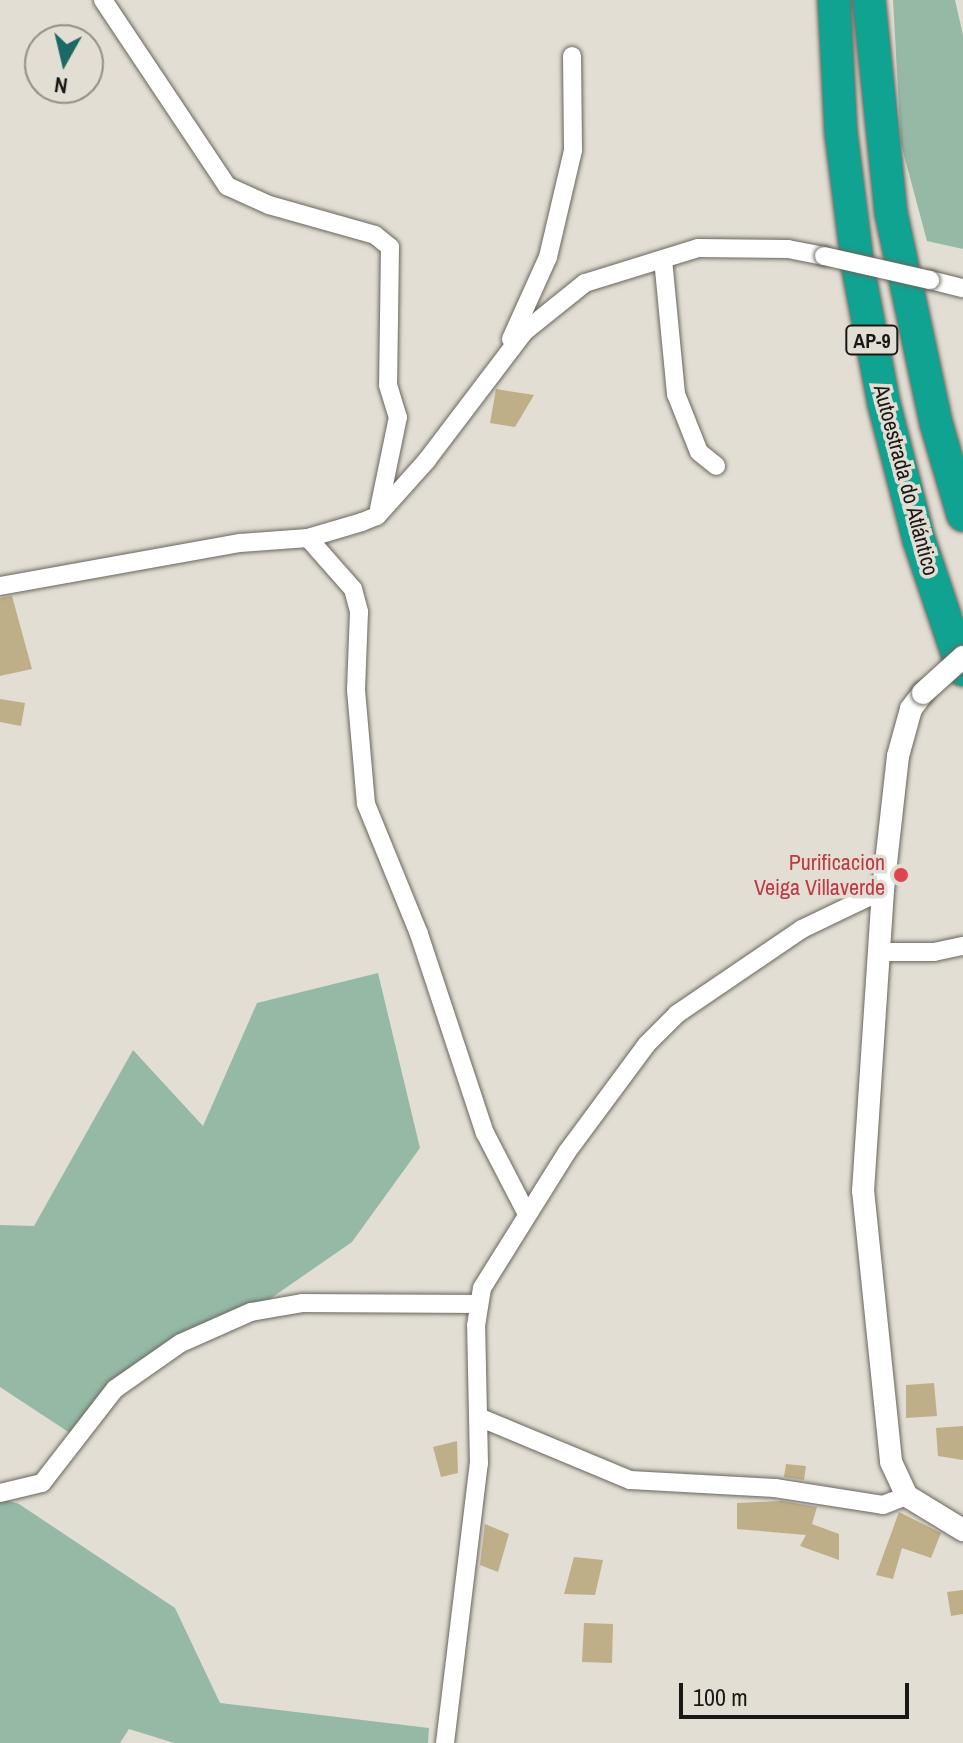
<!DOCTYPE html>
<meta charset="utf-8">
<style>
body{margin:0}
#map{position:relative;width:963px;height:1743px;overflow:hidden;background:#e2ded4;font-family:"Archivo Narrow",sans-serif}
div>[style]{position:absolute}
.green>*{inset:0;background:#96b9a6}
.building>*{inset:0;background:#bfaf89}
.roads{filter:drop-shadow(0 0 2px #69665d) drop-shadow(0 0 2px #69665d)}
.minor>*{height:18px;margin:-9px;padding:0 9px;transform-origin:9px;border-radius:9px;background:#fff}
.tertiary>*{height:22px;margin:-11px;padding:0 11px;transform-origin:11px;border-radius:11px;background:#fff}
.motorway>*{height:32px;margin:-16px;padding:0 16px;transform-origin:16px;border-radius:16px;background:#10a392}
.bridges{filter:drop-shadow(0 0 2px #69665d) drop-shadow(0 0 2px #69665d)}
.minor-bridge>*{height:18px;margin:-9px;padding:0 9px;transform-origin:9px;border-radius:9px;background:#fff}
.tertiary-bridge>*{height:22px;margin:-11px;padding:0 11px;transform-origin:11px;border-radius:11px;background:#fff}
.dots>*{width:22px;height:22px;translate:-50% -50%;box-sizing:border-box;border:4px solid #e2ded4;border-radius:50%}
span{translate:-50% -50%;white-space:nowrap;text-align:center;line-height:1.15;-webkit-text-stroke:7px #e2ded4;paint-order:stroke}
.shield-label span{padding:2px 6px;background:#e2ded4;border:2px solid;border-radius:6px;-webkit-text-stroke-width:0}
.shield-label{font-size:20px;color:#1a1815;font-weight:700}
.street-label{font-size:22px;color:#1a1815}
.health-label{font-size:22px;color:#be3a42}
.right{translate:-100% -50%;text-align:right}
.north{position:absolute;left:24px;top:24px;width:80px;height:80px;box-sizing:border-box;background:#e2ded4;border:2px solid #928f88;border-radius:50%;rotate:188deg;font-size:22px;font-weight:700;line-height:32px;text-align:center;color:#1a1815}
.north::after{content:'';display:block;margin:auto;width:28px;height:36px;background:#1b6865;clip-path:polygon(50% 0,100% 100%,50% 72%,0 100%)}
.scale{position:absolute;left:679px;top:1683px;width:230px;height:36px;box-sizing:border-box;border:4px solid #1a1815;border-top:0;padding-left:10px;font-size:24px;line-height:28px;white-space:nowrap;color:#1a1815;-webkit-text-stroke:6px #e2ded4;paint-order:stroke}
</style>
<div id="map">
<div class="green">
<i style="clip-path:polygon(893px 0,955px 0,963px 35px,963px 249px,927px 241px,901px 144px)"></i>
<i style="clip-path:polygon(378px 973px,420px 1148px,352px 1242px,251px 1312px,115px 1389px,76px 1437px,0 1387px,0 1225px,34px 1226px,133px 1050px,203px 1126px,257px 1003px)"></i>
<i style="clip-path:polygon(0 1498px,19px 1504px,175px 1608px,220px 1703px,429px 1728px,428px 1743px,174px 1743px,129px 1729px,120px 1743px,0 1743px)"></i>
</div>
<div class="building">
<i style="clip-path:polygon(496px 389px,534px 395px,515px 427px,490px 423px)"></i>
<i style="clip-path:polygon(12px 596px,32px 669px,0 676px,0 598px)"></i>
<i style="clip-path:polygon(0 699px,25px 703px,21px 726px,0 722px)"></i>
<i style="clip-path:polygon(934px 1383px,937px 1416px,906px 1418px,906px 1385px)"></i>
<i style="clip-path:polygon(963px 1426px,963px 1460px,938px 1456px,936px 1428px)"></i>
<i style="clip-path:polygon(457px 1441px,458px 1473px,441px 1477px,433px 1447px)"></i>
<i style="clip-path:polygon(786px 1464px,806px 1466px,804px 1480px,784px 1477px)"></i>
<i style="clip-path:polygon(782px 1501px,817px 1507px,812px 1524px,839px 1534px,839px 1560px,800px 1546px,806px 1535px,737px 1529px,737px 1503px)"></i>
<i style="clip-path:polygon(899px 1512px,941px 1533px,931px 1558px,902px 1548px,893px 1579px,876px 1575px)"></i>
<i style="clip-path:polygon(485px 1524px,509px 1534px,498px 1572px,480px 1565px)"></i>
<i style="clip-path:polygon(574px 1557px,603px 1560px,595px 1595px,564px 1594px)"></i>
<i style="clip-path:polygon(963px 1590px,963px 1614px,951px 1616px,947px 1592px)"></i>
<i style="clip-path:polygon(584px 1623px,613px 1624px,612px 1663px,582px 1662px)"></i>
</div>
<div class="roads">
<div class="minor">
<i style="left:103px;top:0;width:224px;rotate:56.3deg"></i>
<i style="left:227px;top:186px;width:46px;rotate:24.3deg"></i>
<i style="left:269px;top:205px;width:110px;rotate:15.8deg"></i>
<i style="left:375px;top:235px;width:19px;rotate:39deg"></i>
<i style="left:390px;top:247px;width:138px;rotate:90.8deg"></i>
<i style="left:388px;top:385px;width:34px;rotate:73deg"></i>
<i style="left:398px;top:417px;width:94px;rotate:101.7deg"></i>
<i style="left:663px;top:259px;width:136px;rotate:84.5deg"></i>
<i style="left:676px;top:394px;width:62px;rotate:68.4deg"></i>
<i style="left:699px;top:452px;width:22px;rotate:39deg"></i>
<i style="left:930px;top:280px;width:34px;rotate:14deg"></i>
<i style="left:511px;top:339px;width:90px;rotate:-65.7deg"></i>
<i style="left:548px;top:257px;width:110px;rotate:-76.8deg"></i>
<i style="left:573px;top:150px;width:94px;rotate:-90.6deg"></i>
<i style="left:308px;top:538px;width:68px;rotate:48.6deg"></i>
<i style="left:353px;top:589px;width:24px;rotate:75deg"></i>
<i style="left:359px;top:612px;width:78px;rotate:92.2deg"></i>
<i style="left:356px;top:690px;width:114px;rotate:85deg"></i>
<i style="left:366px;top:804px;width:140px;rotate:67.8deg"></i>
<i style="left:419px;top:934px;width:210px;rotate:71.7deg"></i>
<i style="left:485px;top:1133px;width:91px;rotate:62.6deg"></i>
<i style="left:0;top:586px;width:244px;rotate:-10.2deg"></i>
<i style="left:240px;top:543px;width:68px;rotate:-4.2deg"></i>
<i style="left:308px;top:538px;width:56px;rotate:-16.5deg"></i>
<i style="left:362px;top:522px;width:16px;rotate:-22deg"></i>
<i style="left:377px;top:516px;width:75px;rotate:-48.2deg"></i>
<i style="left:427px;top:460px;width:161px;rotate:-52.8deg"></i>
<i style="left:524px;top:332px;width:78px;rotate:-38.8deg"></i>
<i style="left:585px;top:283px;width:118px;rotate:-17.2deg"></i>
<i style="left:698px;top:248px;width:90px;rotate:0.6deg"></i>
<i style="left:788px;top:249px;width:37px;rotate:11deg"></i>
<i style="left:880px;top:952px;width:54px"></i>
<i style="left:934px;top:952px;width:30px;rotate:-12deg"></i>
<i style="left:481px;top:1418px;width:161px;rotate:22.6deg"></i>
<i style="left:630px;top:1480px;width:145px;rotate:3.2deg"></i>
<i style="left:775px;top:1488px;width:109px;rotate:8.9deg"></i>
<i style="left:883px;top:1505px;width:26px;rotate:-21deg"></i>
<i style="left:0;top:1493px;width:43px;rotate:-13.4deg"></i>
<i style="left:42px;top:1483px;width:119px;rotate:-52.2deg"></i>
<i style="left:115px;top:1389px;width:80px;rotate:-34.9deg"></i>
<i style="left:181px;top:1343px;width:77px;rotate:-23.9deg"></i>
<i style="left:251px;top:1312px;width:53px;rotate:-9.8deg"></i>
<i style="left:303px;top:1303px;width:173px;rotate:0.3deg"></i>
<i style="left:445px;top:1743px;width:281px;rotate:-83.1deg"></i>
<i style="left:479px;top:1464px;width:138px;rotate:-91.2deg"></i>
<i style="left:476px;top:1326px;width:38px;rotate:-81deg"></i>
<i style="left:482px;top:1288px;width:160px;rotate:-58deg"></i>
<i style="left:567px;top:1152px;width:134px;rotate:-53.5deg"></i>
<i style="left:647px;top:1044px;width:42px;rotate:-45deg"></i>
<i style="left:677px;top:1014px;width:151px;rotate:-34.2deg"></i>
<i style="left:802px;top:929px;width:90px;rotate:-25.7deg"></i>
</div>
<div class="tertiary">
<i style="left:923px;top:693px;width:20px;rotate:127deg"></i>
<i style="left:911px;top:709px;width:49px;rotate:105.5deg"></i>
<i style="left:898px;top:756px;width:135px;rotate:96.4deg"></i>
<i style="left:883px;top:890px;width:301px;rotate:93.8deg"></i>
<i style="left:863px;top:1190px;width:273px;rotate:84.1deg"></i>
<i style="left:891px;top:1462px;width:38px;rotate:65deg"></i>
<i style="left:907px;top:1496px;width:66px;rotate:31.3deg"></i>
</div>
<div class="motorway">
<i style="left:834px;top:0;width:133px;rotate:87deg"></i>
<i style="left:841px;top:133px;width:136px;rotate:82.8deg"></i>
<i style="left:858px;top:268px;width:138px;rotate:79.2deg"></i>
<i style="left:884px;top:404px;width:140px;rotate:75.6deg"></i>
<i style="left:919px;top:540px;width:137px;rotate:71.3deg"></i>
<i style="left:869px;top:0;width:214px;rotate:84.1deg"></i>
<i style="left:891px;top:213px;width:215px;rotate:77.9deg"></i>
<i style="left:936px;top:423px;width:96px;rotate:73.6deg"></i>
</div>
</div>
<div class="bridges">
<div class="minor-bridge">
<i style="left:824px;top:256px;width:109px;rotate:12.8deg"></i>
</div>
<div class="tertiary-bridge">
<i style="left:923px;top:693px;width:54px;rotate:-42deg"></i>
</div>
</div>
<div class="dots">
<i style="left:901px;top:875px;background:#e0444e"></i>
</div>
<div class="shield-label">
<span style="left:872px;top:340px">AP-9</span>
</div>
<div class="street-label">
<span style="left:906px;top:480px;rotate:75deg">Autoestrada do Atlántico</span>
</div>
<div class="health-label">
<span class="right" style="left:885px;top:875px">Purificacion<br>Veiga Villaverde</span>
</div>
<div class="north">N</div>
<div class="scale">100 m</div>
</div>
